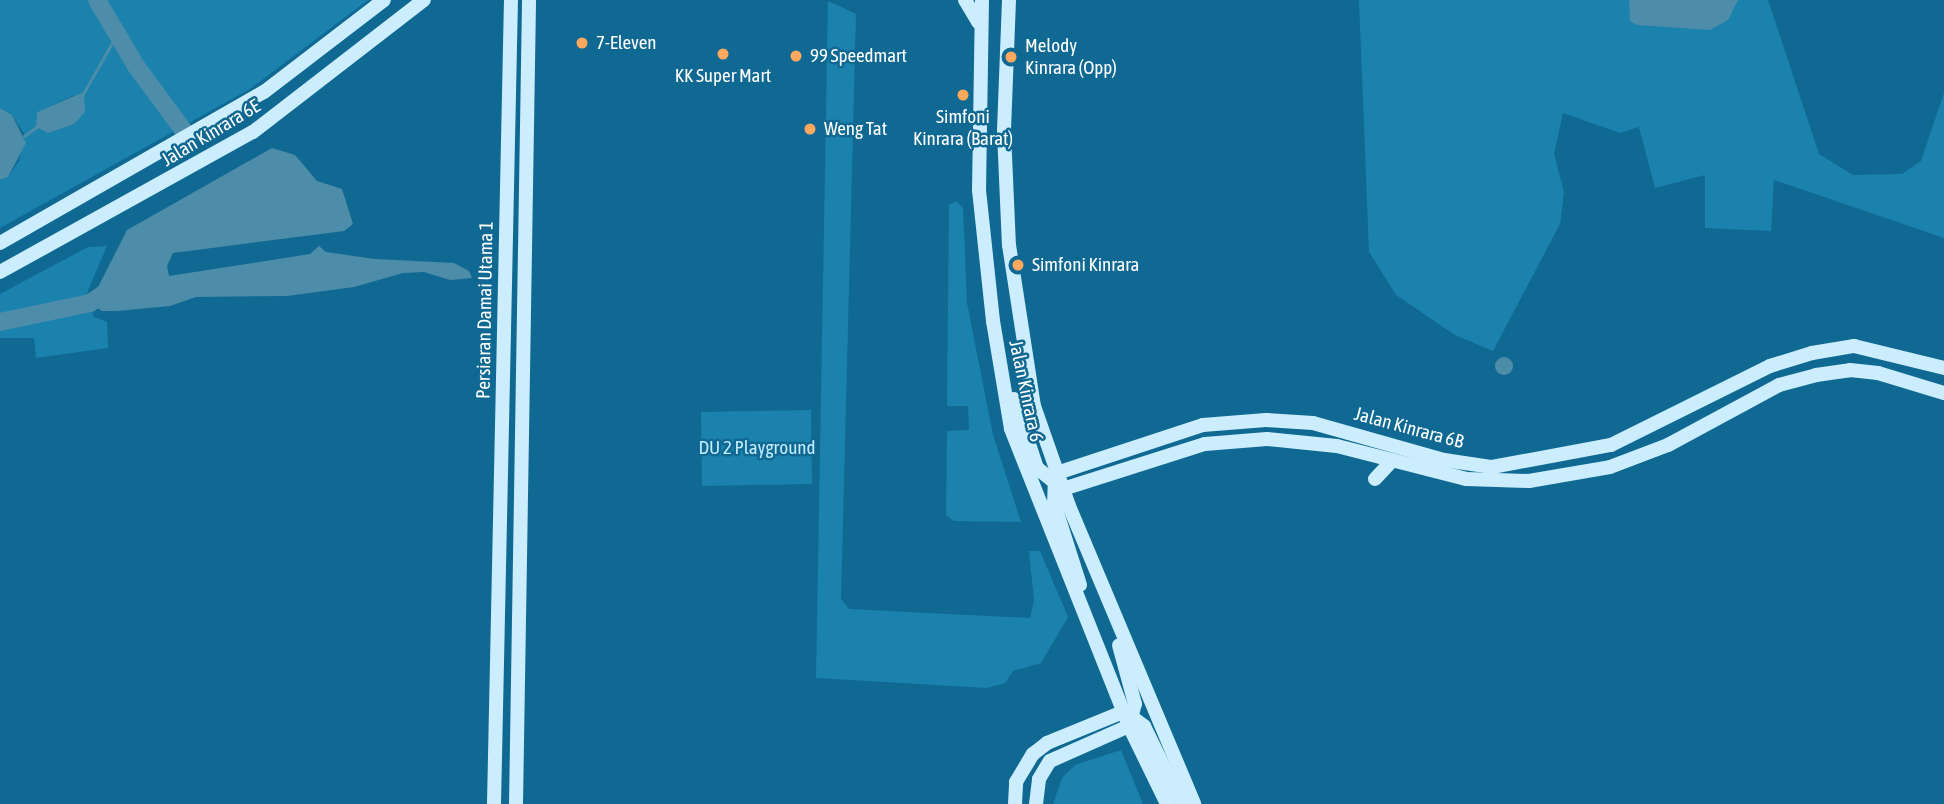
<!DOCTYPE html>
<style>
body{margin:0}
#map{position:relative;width:1944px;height:804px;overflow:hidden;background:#106992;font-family:"Asap Condensed",sans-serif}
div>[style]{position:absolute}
.green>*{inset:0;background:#1b82ae}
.water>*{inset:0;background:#4d8da9}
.round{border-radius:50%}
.stream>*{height:2.5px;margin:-1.25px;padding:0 1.25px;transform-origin:1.25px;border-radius:1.25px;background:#4d8da9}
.river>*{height:18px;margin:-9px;padding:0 9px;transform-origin:9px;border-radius:9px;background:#4d8da9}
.secondary>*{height:14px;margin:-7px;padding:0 7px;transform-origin:7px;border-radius:7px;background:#cbedfd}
.dots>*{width:19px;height:19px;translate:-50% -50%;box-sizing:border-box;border:4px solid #106992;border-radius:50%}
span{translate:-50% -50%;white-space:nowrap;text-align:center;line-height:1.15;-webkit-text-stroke:5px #106992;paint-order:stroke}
.poi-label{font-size:19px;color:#fff}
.left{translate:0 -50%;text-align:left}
.street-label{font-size:19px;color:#fff}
.park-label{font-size:19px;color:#c3ecfe}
</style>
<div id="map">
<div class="green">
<i style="clip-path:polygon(evenodd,0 0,368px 0,250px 89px,0 228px,0 180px,8px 177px,19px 161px,25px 135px,12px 115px,0 108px,0 0,75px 95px,48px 133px,37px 112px,75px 95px)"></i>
<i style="clip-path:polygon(1359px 0,1768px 0,1819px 154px,1853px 175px,1902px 174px,1921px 161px,1944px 93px,1944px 238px,1774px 180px,1771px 231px,1705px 228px,1705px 175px,1655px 188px,1639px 127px,1620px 133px,1563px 113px,1554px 154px,1564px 192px,1560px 224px,1493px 351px,1455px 335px,1396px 295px,1369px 252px)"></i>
<i style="clip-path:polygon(828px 1px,856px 14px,841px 599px,849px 609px,1030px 618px,1034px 600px,1029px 551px,1040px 551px,1068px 617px,1041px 663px,1013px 671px,1005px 683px,987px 688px,816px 678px)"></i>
<i style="clip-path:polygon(956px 201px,963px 208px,967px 303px,993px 435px,1021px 522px,954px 521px,946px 515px,947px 431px,969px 430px,968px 406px,947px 406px,949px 205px)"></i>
<i style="clip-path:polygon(107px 246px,87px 293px,94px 317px,107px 322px,108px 348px,36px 358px,34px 338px,0 338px,0 294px,88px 247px)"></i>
<i style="clip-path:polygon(811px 410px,812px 484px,702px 486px,701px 412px)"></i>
<i style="clip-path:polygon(1121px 750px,1143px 804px,1053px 804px,1062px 778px,1075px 765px)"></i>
</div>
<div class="water">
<i style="clip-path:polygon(1629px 0,1738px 0,1728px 20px,1710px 30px,1637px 25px,1630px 21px)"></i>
<i style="clip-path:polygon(84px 92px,85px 112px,74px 124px,48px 133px,36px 127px,37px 112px)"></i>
<i style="clip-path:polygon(0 108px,12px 115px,26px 143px,8px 177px,0 180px)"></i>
<i style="clip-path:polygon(272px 148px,295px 155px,317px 181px,342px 189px,353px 224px,344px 231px,173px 253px,167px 266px,169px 276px,310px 254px,319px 246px,326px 252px,375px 259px,454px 263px,469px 271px,472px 278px,450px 280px,424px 272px,403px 273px,354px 287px,287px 296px,196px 297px,170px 306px,117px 311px,102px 311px,90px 303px,127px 230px)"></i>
<i class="round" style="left:1495px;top:357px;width:18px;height:18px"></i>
</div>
<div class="stream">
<i style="left:83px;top:94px;width:67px;rotate:-60.4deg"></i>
<i style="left:24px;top:136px;width:17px;rotate:-36deg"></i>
</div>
<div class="river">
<i style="left:97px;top:0;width:77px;rotate:59.4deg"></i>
<i style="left:136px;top:66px;width:81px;rotate:53.6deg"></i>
<i style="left:0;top:322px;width:92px;rotate:-11.9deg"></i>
<i style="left:90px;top:303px;width:23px;rotate:-34deg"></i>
</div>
<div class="secondary">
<i style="left:965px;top:0;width:26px;rotate:59deg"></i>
<i style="left:982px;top:0;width:190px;rotate:90.9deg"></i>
<i style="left:979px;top:190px;width:132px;rotate:83.9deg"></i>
<i style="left:993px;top:321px;width:109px;rotate:80.5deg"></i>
<i style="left:1011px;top:429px;width:320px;rotate:68.3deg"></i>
<i style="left:1129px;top:726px;width:87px;rotate:64deg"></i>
<i style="left:1009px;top:0;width:132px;rotate:92.2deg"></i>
<i style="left:1004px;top:132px;width:113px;rotate:87.5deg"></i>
<i style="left:1009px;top:245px;width:163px;rotate:81.2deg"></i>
<i style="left:1034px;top:406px;width:106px;rotate:70.7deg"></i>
<i style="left:1069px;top:506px;width:323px;rotate:67.2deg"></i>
<i style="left:0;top:243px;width:304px;rotate:-29.8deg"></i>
<i style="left:264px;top:92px;width:151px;rotate:-37.5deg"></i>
<i style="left:0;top:272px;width:289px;rotate:-29deg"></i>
<i style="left:253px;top:132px;width:216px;rotate:-37.7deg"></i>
<i style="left:1014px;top:399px;width:73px;rotate:71.6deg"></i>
<i style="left:1037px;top:468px;width:33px;rotate:39deg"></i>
<i style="left:1057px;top:473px;width:154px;rotate:-18.2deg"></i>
<i style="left:1203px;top:425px;width:63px;rotate:-4.5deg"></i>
<i style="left:1266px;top:420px;width:47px;rotate:3.7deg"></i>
<i style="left:1313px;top:423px;width:136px;rotate:15.8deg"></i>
<i style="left:1444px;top:460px;width:49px;rotate:8.3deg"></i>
<i style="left:1492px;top:467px;width:121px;rotate:-10.5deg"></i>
<i style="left:1611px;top:445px;width:178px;rotate:-26.4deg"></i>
<i style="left:1770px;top:366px;width:44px;rotate:-17.2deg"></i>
<i style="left:1812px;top:353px;width:43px;rotate:-9.5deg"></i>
<i style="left:1854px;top:346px;width:93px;rotate:13.7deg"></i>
<i style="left:1055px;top:477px;width:26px;rotate:92deg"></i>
<i style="left:1054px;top:503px;width:86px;rotate:72.4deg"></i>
<i style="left:1375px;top:479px;width:25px;rotate:-47deg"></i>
<i style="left:1063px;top:489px;width:149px;rotate:-17.6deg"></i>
<i style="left:1205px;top:444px;width:62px;rotate:-4.6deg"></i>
<i style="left:1267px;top:439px;width:70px;rotate:5.7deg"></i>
<i style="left:1337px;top:446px;width:133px;rotate:14.3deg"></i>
<i style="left:1466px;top:479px;width:63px;rotate:1.8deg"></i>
<i style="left:1529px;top:481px;width:82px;rotate:-9.8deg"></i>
<i style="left:1610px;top:467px;width:62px;rotate:-20.8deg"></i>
<i style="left:1668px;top:445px;width:126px;rotate:-28.4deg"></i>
<i style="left:1779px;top:385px;width:38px;rotate:-15deg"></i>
<i style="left:1816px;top:375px;width:34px;rotate:-8deg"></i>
<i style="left:1850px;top:370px;width:28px;rotate:6deg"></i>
<i style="left:1878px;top:373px;width:69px;rotate:16.9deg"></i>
<i style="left:1128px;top:714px;width:20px;rotate:37deg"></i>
<i style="left:1144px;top:726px;width:87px;rotate:64deg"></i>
<i style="left:494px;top:804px;width:804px;rotate:-88.79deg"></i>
<i style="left:516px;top:804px;width:804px;rotate:-89.07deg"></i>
<i style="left:1015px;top:804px;width:22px;rotate:-87deg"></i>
<i style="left:1016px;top:782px;width:33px;rotate:-59deg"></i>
<i style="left:1033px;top:754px;width:18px;rotate:-38deg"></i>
<i style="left:1047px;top:743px;width:82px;rotate:-22.2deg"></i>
<i style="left:1036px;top:804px;width:25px;rotate:-83deg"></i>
<i style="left:1039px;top:779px;width:21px;rotate:-59deg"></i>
<i style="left:1050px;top:761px;width:86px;rotate:-23.9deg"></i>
<i style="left:1129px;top:726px;width:23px;rotate:-75deg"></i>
<i style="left:1135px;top:704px;width:61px;rotate:-105.2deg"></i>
</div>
<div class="dots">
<i style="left:582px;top:43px;background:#ffa85e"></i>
<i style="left:723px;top:54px;background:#ffa85e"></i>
<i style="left:796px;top:56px;background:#ffa85e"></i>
<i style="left:1011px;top:57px;background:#ffa85e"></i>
<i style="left:963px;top:95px;background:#ffa85e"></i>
<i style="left:810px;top:129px;background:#ffa85e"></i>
<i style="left:1018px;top:265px;background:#ffa85e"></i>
</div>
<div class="poi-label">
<span class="left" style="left:596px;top:43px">7-Eleven</span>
<span class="left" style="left:1025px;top:57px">Melody<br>Kinrara (Opp)</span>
<span class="left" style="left:810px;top:56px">99 Speedmart</span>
<span style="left:723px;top:76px">KK Super Mart</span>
<span style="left:963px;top:128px">Simfoni<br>Kinrara (Barat)</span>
<span class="left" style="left:824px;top:129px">Weng Tat</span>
<span class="left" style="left:1032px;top:265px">Simfoni Kinrara</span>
</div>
<div class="street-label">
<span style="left:211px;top:133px;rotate:-31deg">Jalan Kinrara 6E</span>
<span style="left:485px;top:310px;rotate:-89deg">Persiaran Damai Utama 1</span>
<span style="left:1026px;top:391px;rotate:78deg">Jalan Kinrara 6</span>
<span style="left:1409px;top:428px;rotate:15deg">Jalan Kinrara 6B</span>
</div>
<div class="park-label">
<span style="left:757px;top:448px">DU 2 Playground</span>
</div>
</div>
